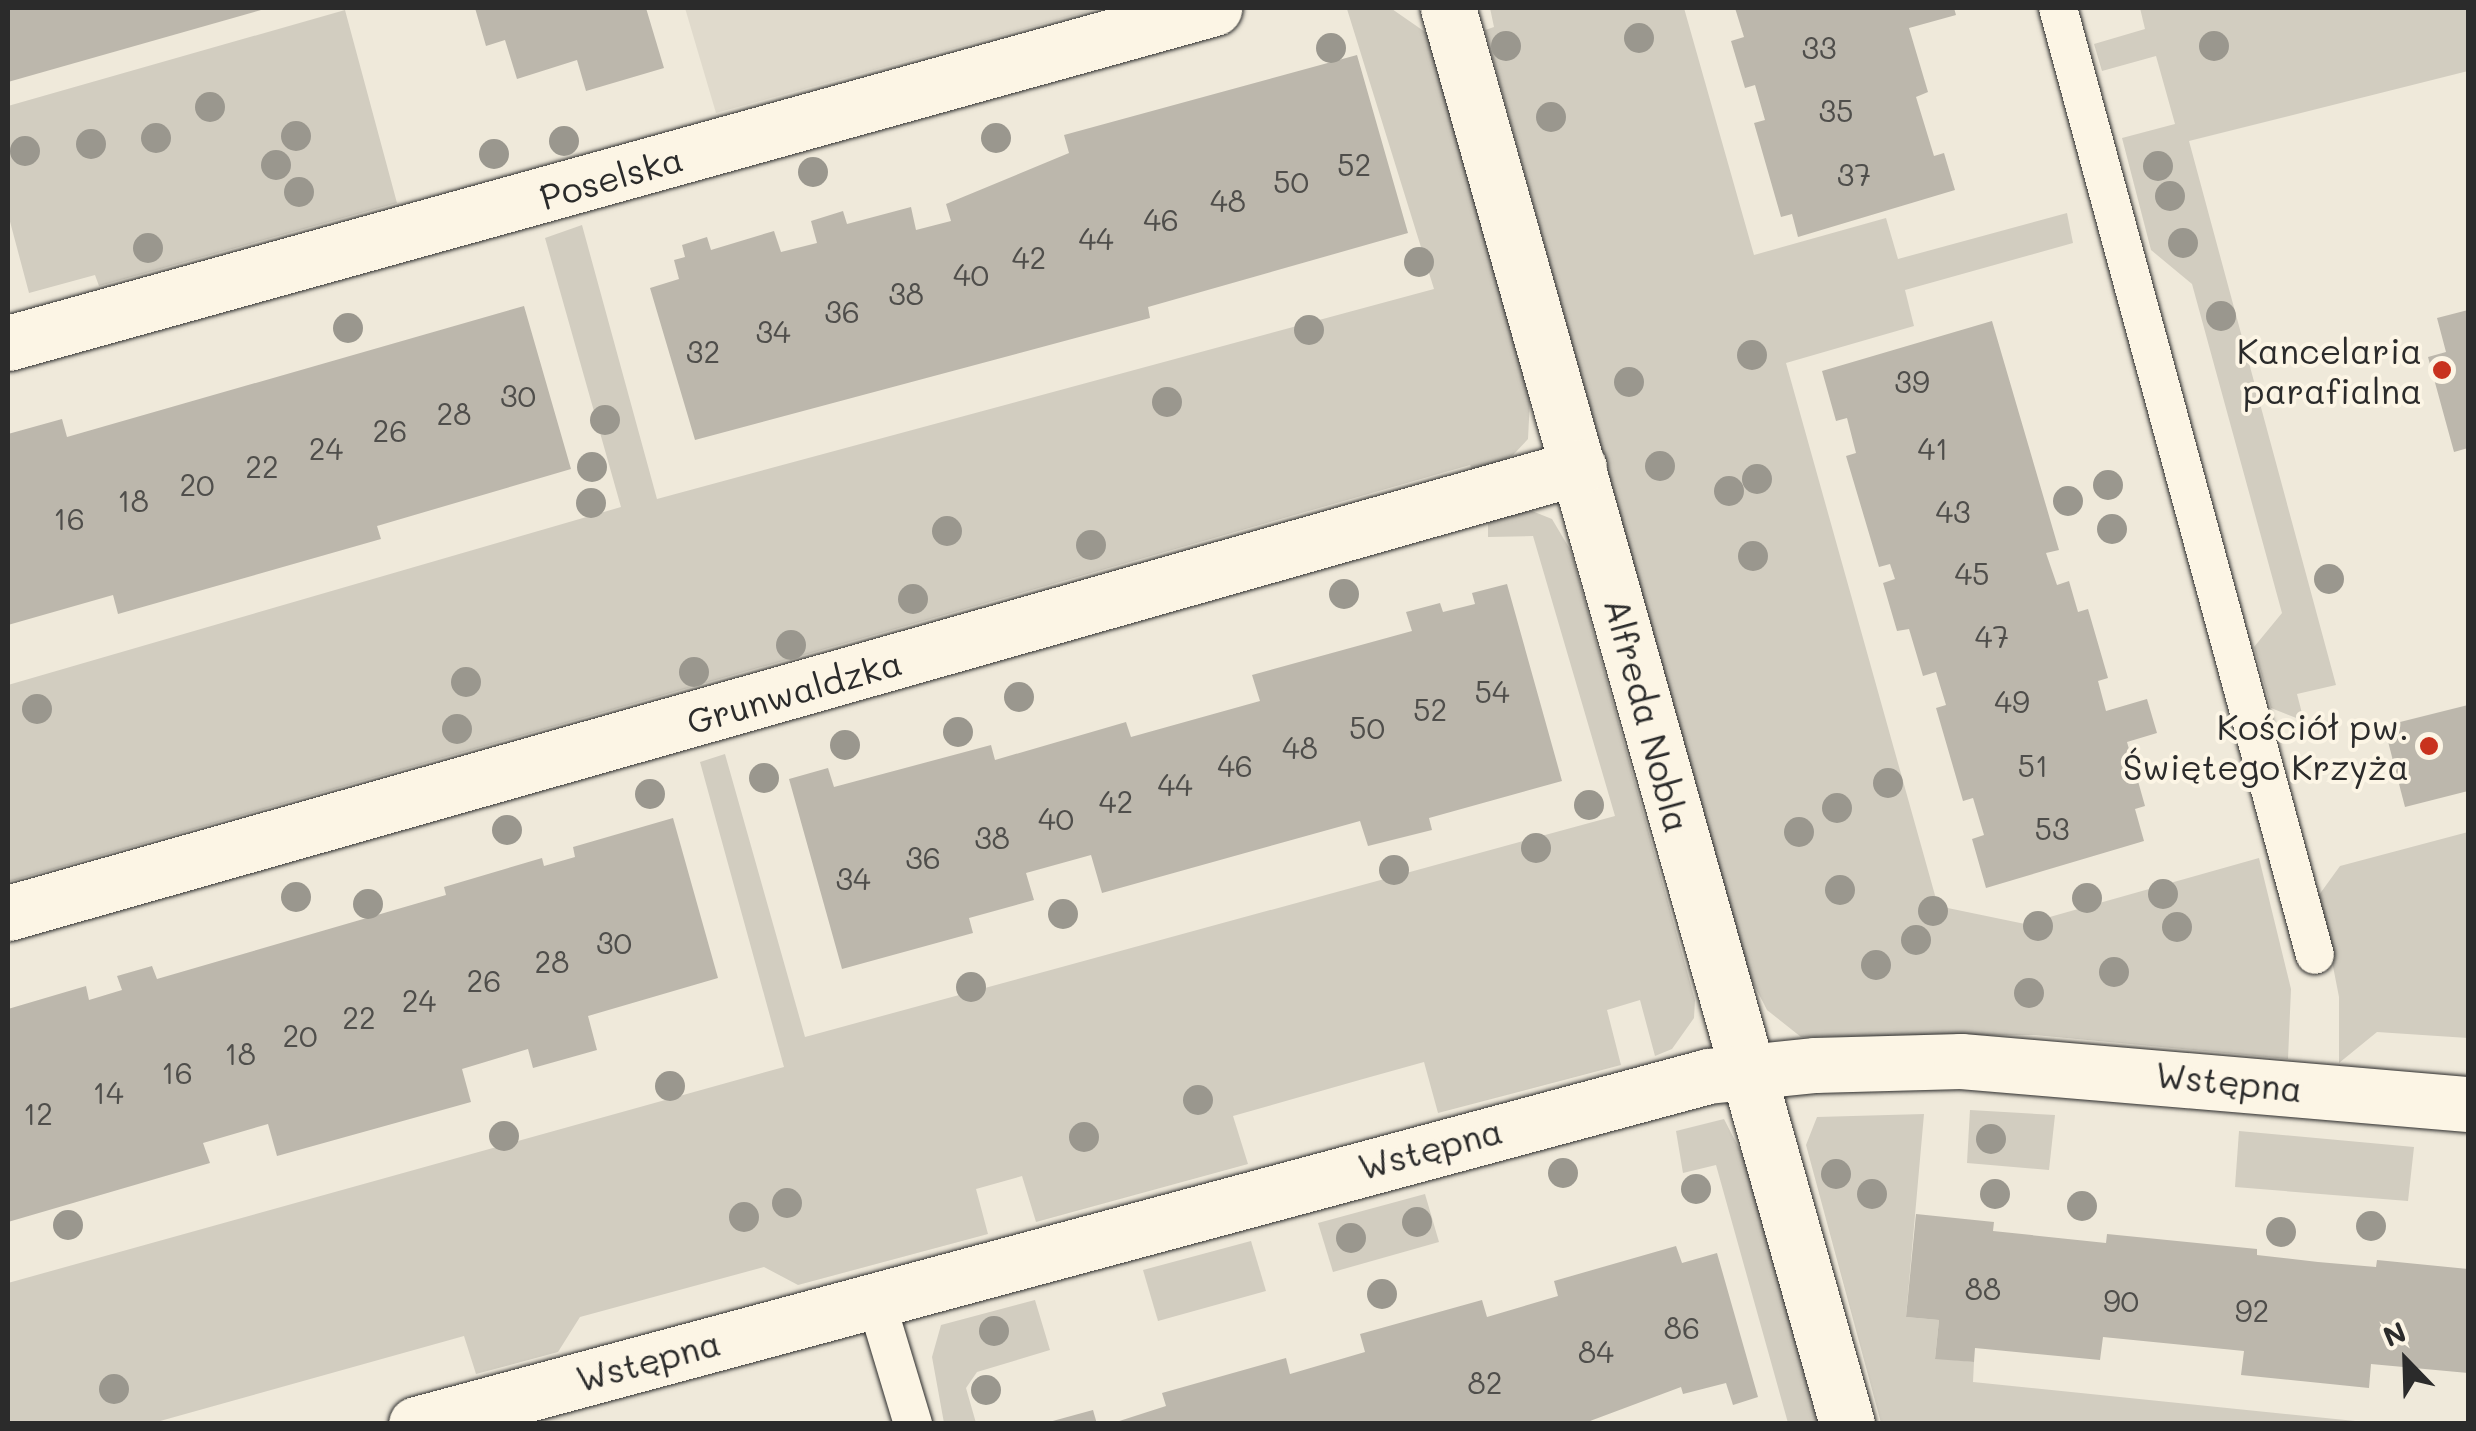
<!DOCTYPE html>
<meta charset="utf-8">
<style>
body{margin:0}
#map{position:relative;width:2476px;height:1431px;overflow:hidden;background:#efe9da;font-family:Mali,sans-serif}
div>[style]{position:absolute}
.built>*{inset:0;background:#e0dacc}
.green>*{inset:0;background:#d2cdc0}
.building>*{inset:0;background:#bcb7ac}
.roads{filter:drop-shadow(0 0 2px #2b2b2b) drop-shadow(0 0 2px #2b2b2b)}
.lane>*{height:38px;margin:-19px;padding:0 19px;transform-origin:19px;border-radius:19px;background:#fcf5e5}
.street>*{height:55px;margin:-27.5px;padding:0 27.5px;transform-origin:27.5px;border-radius:27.5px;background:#fcf5e5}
.trees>*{width:30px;height:30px;margin:-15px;border-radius:50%;background:#9a978e}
.dots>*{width:28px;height:28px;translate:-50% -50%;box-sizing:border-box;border:5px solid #fcf5e5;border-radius:50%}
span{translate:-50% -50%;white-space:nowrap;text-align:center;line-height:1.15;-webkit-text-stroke:8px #fcf5e5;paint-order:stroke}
.number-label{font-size:30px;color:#4f4e4b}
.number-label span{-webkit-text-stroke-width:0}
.street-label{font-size:35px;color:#2b2b2b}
.poi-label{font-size:35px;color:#2b2b2b}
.right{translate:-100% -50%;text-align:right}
.frame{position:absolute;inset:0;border:10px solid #2b2b2b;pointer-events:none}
.north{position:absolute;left:2356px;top:1311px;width:100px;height:100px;-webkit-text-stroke:8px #fcf5e5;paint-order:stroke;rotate:337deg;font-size:28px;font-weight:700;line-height:40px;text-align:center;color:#2b2b2b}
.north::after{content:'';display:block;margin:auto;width:35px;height:45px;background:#2b2b2b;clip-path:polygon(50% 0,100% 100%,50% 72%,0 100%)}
</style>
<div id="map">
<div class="built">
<i style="clip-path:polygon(685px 8px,1100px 8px,716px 113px)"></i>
</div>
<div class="green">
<i style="clip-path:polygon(1490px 8px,1684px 8px,1754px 255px,1886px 218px,1898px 259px,2067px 213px,2073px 243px,1905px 290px,1914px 326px,1786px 363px,1938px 906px,2025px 924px,2259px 858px,2291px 989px,2288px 1059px,2035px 1035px,1801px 1037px,1767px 1010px,1746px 969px,1485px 30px,1494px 27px)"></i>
<i style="clip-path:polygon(2140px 8px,2468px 8px,2468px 71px,2189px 141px,2336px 685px,2297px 694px,2304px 721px,2271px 708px,2254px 647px,2282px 613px,2192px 284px,2151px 250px,2122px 138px,2175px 124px,2156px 56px,2102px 71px,2094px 44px,2145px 29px)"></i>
<i style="clip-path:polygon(1347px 9px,1392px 9px,1428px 34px,1530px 399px,1528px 439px,1513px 455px,1474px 475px,1470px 465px,8px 882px,8px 685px,621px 507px,545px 238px,582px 225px,657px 499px,1434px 289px)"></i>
<i style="clip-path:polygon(345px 10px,397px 203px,99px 286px,95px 275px,29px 293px,8px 214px,8px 106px)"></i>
<i style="clip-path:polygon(1532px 511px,1552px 519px,1571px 551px,1695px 1000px,1694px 1018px,1672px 1049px,1655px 1056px,1640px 1000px,1607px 1010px,1621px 1065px,1438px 1113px,1424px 1062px,1363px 1079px,1233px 1116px,1248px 1164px,1036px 1222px,1022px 1176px,976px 1189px,988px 1234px,798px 1285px,764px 1267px,580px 1317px,558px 1352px,476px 1374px,464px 1336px,153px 1423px,8px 1424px,8px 1283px,784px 1067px,700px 762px,725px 754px,805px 1037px,1615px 816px,1533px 536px,1488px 537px,1488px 519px)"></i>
<i style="clip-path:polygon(2468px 832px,2468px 1038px,2377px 1032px,2339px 1063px,2339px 997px,2319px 895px,2340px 866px)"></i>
<i style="clip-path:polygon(1970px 1110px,2055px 1115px,2049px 1170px,1967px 1163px)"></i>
<i style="clip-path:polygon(1924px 1114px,1906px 1317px,1939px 1320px,1935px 1358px,1974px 1362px,1973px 1382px,2375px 1423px,1881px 1423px,1806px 1145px,1817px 1117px)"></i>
<i style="clip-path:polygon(1724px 1119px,1747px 1164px,1818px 1423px,1788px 1423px,1716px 1165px,1683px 1173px,1676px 1131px)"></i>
<i style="clip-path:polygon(2239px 1131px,2414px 1147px,2408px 1201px,2235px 1187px)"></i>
<i style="clip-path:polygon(1425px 1194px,1439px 1242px,1333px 1272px,1318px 1223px)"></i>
<i style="clip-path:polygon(1251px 1241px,1266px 1291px,1158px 1321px,1143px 1270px)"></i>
<i style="clip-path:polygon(1035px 1300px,1050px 1350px,977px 1372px,966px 1388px,976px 1423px,944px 1423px,932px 1357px,941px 1325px)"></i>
</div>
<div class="building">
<i style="clip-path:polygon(8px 8px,268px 8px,8px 82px)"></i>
<i style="clip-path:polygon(475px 8px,646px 8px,664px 68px,586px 91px,577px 60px,517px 79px,505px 40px,486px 46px)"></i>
<i style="clip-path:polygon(1735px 8px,1954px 8px,1956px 15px,1909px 28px,1928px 92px,1916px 97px,1934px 156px,1944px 153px,1955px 190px,1798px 237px,1792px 214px,1781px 217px,1754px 123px,1765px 120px,1755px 85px,1745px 88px,1731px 41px,1744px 37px)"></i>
<i style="clip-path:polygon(1357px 55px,1408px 233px,1148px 307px,1150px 318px,695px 440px,650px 288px,679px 279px,674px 260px,685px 257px,682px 245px,707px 237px,711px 250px,774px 231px,781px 252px,817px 243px,811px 221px,843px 211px,847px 224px,911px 207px,916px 230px,951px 221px,946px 204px,1069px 153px,1064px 135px)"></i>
<i style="clip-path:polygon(524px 306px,571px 469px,377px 526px,381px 539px,118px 614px,113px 595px,8px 625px,8px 434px,62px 419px,67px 437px)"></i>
<i style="clip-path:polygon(2468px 310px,2468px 448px,2454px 452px,2428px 357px,2446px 352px,2437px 318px)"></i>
<i style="clip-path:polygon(1992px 321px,2059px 550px,2046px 553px,2057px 585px,2069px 581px,2078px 612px,2088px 609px,2108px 678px,2098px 681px,2106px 711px,2147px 699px,2157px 733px,2127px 742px,2145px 806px,2135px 809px,2144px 841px,1986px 888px,1972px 839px,1984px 835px,1973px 798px,1963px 801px,1936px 708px,1946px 705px,1936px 672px,1923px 676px,1909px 629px,1897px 631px,1883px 583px,1895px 579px,1890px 564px,1879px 567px,1846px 456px,1856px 453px,1847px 418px,1836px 421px,1822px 371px)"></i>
<i style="clip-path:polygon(1507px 584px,1562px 781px,1429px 818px,1432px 830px,1368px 846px,1360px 821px,1102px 893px,1091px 855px,1026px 873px,1034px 900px,969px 918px,973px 933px,842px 969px,789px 779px,828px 768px,834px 787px,991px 745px,995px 760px,1126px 722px,1131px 737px,1260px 701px,1252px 675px,1412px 631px,1406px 612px,1440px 603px,1443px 612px,1475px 604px,1472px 593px)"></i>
<i style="clip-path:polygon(2468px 705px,2468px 791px,2405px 807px,2384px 726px)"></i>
<i style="clip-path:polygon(673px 818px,718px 978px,588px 1016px,597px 1050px,533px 1068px,528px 1049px,462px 1069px,471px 1102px,277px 1156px,268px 1124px,203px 1143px,210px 1163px,8px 1222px,8px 1009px,86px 986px,89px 1000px,122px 990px,117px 976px,152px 966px,157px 979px,446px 895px,444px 887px,542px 858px,544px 866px,575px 857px,573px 847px)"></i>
<i style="clip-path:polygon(1916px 1214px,1994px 1222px,1993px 1231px,2106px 1243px,2107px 1234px,2257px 1249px,2257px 1255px,2318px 1262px,2376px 1267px,2377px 1260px,2468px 1269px,2468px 1373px,2371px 1364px,2369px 1388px,2241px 1375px,2244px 1351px,2103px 1337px,2100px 1360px,1975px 1348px,1974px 1362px,1935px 1359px,1939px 1320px,1906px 1317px)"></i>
<i style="clip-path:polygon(1676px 1246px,1682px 1263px,1717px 1253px,1758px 1397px,1733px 1405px,1726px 1383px,1683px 1394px,1681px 1387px,1582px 1424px,1110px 1424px,1166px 1406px,1162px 1393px,1286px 1358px,1290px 1374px,1365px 1352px,1360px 1334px,1482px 1300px,1487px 1317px,1558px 1296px,1554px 1281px)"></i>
<i style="clip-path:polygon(1093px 1410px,1097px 1424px,1049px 1424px,1049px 1422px)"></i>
</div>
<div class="roads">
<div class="lane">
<i style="left:2058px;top:8px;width:981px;rotate:74.82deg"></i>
<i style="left:875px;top:1298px;width:132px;rotate:73.2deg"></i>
</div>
<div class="street">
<i style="left:1448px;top:8px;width:1471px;rotate:74.26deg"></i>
<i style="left:8px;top:343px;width:1252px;rotate:-15.52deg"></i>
<i style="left:8px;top:913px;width:1633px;rotate:-15.85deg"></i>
<i style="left:416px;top:1424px;width:1338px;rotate:-15.07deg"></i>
<i style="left:1708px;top:1076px;width:108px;rotate:-5.9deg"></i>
<i style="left:1815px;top:1065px;width:146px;rotate:-1.6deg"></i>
<i style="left:1961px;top:1061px;width:509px;rotate:4.85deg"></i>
</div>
</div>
<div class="trees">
<i style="left:1639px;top:38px"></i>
<i style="left:1506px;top:46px"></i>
<i style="left:2214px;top:46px"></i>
<i style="left:1331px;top:48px"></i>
<i style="left:210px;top:107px"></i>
<i style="left:1551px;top:117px"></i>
<i style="left:296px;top:136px"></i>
<i style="left:156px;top:138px"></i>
<i style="left:996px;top:138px"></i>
<i style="left:564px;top:141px"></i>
<i style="left:91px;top:144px"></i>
<i style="left:25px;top:151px"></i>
<i style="left:494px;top:154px"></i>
<i style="left:276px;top:165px"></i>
<i style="left:2158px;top:166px"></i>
<i style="left:813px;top:172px"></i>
<i style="left:299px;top:192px"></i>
<i style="left:2170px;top:196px"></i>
<i style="left:2183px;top:243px"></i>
<i style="left:148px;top:248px"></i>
<i style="left:1419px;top:262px"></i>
<i style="left:2221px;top:316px"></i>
<i style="left:348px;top:328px"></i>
<i style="left:1309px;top:330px"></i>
<i style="left:1752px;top:355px"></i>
<i style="left:1629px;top:382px"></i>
<i style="left:1167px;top:402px"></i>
<i style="left:605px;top:420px"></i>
<i style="left:1660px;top:466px"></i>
<i style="left:592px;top:467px"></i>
<i style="left:1757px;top:479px"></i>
<i style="left:2108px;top:485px"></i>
<i style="left:1729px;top:491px"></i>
<i style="left:2068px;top:501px"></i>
<i style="left:591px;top:503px"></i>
<i style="left:2112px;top:529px"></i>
<i style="left:947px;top:531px"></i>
<i style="left:1091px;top:545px"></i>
<i style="left:1753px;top:556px"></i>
<i style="left:2329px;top:579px"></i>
<i style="left:1344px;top:594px"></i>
<i style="left:913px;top:599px"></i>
<i style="left:791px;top:645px"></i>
<i style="left:694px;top:672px"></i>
<i style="left:466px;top:682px"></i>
<i style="left:1019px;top:697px"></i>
<i style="left:37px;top:709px"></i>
<i style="left:457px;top:729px"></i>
<i style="left:958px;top:732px"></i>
<i style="left:845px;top:745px"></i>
<i style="left:764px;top:778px"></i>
<i style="left:1888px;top:783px"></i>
<i style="left:650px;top:794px"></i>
<i style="left:1589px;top:805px"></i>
<i style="left:1837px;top:808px"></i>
<i style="left:507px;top:830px"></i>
<i style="left:1799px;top:832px"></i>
<i style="left:1536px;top:848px"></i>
<i style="left:1394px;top:870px"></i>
<i style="left:1840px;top:890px"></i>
<i style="left:2163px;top:894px"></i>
<i style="left:296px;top:897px"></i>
<i style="left:2087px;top:898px"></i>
<i style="left:368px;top:904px"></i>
<i style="left:1933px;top:911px"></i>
<i style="left:1063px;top:914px"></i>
<i style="left:2038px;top:926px"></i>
<i style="left:2177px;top:927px"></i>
<i style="left:1916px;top:940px"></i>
<i style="left:1876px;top:965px"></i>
<i style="left:2114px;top:972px"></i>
<i style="left:971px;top:987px"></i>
<i style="left:2029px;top:993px"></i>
<i style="left:670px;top:1086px"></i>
<i style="left:1198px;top:1100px"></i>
<i style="left:504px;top:1136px"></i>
<i style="left:1084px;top:1137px"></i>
<i style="left:1991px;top:1139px"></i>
<i style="left:1563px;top:1173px"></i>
<i style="left:1836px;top:1174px"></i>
<i style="left:1696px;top:1189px"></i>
<i style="left:1872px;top:1194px"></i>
<i style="left:1995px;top:1194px"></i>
<i style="left:787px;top:1203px"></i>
<i style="left:2082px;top:1206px"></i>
<i style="left:744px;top:1217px"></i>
<i style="left:1417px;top:1222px"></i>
<i style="left:68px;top:1225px"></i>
<i style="left:2371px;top:1226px"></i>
<i style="left:2281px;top:1232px"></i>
<i style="left:1351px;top:1238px"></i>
<i style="left:1382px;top:1294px"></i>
<i style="left:994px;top:1331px"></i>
<i style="left:114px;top:1389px"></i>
<i style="left:986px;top:1390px"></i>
</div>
<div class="dots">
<i style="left:2442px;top:370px;background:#c8321e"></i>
<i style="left:2429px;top:746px;background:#c8321e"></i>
</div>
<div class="number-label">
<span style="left:1819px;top:47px">33</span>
<span style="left:1836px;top:110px">35</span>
<span style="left:1354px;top:164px">52</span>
<span style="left:1854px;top:174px">37</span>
<span style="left:1291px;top:181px">50</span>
<span style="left:1228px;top:200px">48</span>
<span style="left:1161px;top:219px">46</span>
<span style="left:1096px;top:238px">44</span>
<span style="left:1029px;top:257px">42</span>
<span style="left:971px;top:274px">40</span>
<span style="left:906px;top:293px">38</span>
<span style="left:842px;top:311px">36</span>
<span style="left:773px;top:331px">34</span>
<span style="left:703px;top:351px">32</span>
<span style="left:1912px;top:381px">39</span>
<span style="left:518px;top:395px">30</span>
<span style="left:454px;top:413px">28</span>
<span style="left:390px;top:430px">26</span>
<span style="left:326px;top:448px">24</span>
<span style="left:1933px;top:448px">41</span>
<span style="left:262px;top:466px">22</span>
<span style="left:197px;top:484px">20</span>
<span style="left:133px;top:500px">18</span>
<span style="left:1953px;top:511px">43</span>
<span style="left:69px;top:518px">16</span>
<span style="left:1972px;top:573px">45</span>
<span style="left:1992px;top:636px">47</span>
<span style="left:1492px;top:691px">54</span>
<span style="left:2012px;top:701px">49</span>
<span style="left:1430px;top:709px">52</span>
<span style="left:1367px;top:727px">50</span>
<span style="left:1300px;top:747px">48</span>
<span style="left:1235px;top:765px">46</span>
<span style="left:2033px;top:765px">51</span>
<span style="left:1175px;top:784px">44</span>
<span style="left:1116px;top:801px">42</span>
<span style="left:1056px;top:818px">40</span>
<span style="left:2052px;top:828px">53</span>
<span style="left:992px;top:837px">38</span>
<span style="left:923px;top:857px">36</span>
<span style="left:853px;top:878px">34</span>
<span style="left:614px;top:942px">30</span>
<span style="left:552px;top:961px">28</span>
<span style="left:484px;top:980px">26</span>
<span style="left:419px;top:1000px">24</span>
<span style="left:359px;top:1017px">22</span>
<span style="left:300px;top:1035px">20</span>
<span style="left:240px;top:1053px">18</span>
<span style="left:177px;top:1072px">16</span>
<span style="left:108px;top:1092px">14</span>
<span style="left:38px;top:1113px">12</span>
<span style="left:1983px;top:1288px">88</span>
<span style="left:2121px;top:1300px">90</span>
<span style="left:2252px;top:1310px">92</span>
<span style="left:1682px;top:1327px">86</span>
<span style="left:1596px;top:1351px">84</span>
<span style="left:1485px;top:1382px">82</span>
</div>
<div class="street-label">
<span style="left:611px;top:177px;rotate:-16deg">Poselska</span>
<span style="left:794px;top:691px;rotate:-16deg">Grunwaldzka</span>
<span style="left:1648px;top:715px;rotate:75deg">Alfreda Nobla</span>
<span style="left:2229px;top:1081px;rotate:6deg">Wstępna</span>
<span style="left:1430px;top:1148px;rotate:-15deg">Wstępna</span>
<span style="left:648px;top:1360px;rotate:-15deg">Wstępna</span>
</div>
<div class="poi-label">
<span class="right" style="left:2422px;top:370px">Kancelaria<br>parafialna</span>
<span class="right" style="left:2409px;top:746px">Kościół pw.<br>Świętego Krzyża</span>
</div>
<div class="frame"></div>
<div class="north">N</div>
</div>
